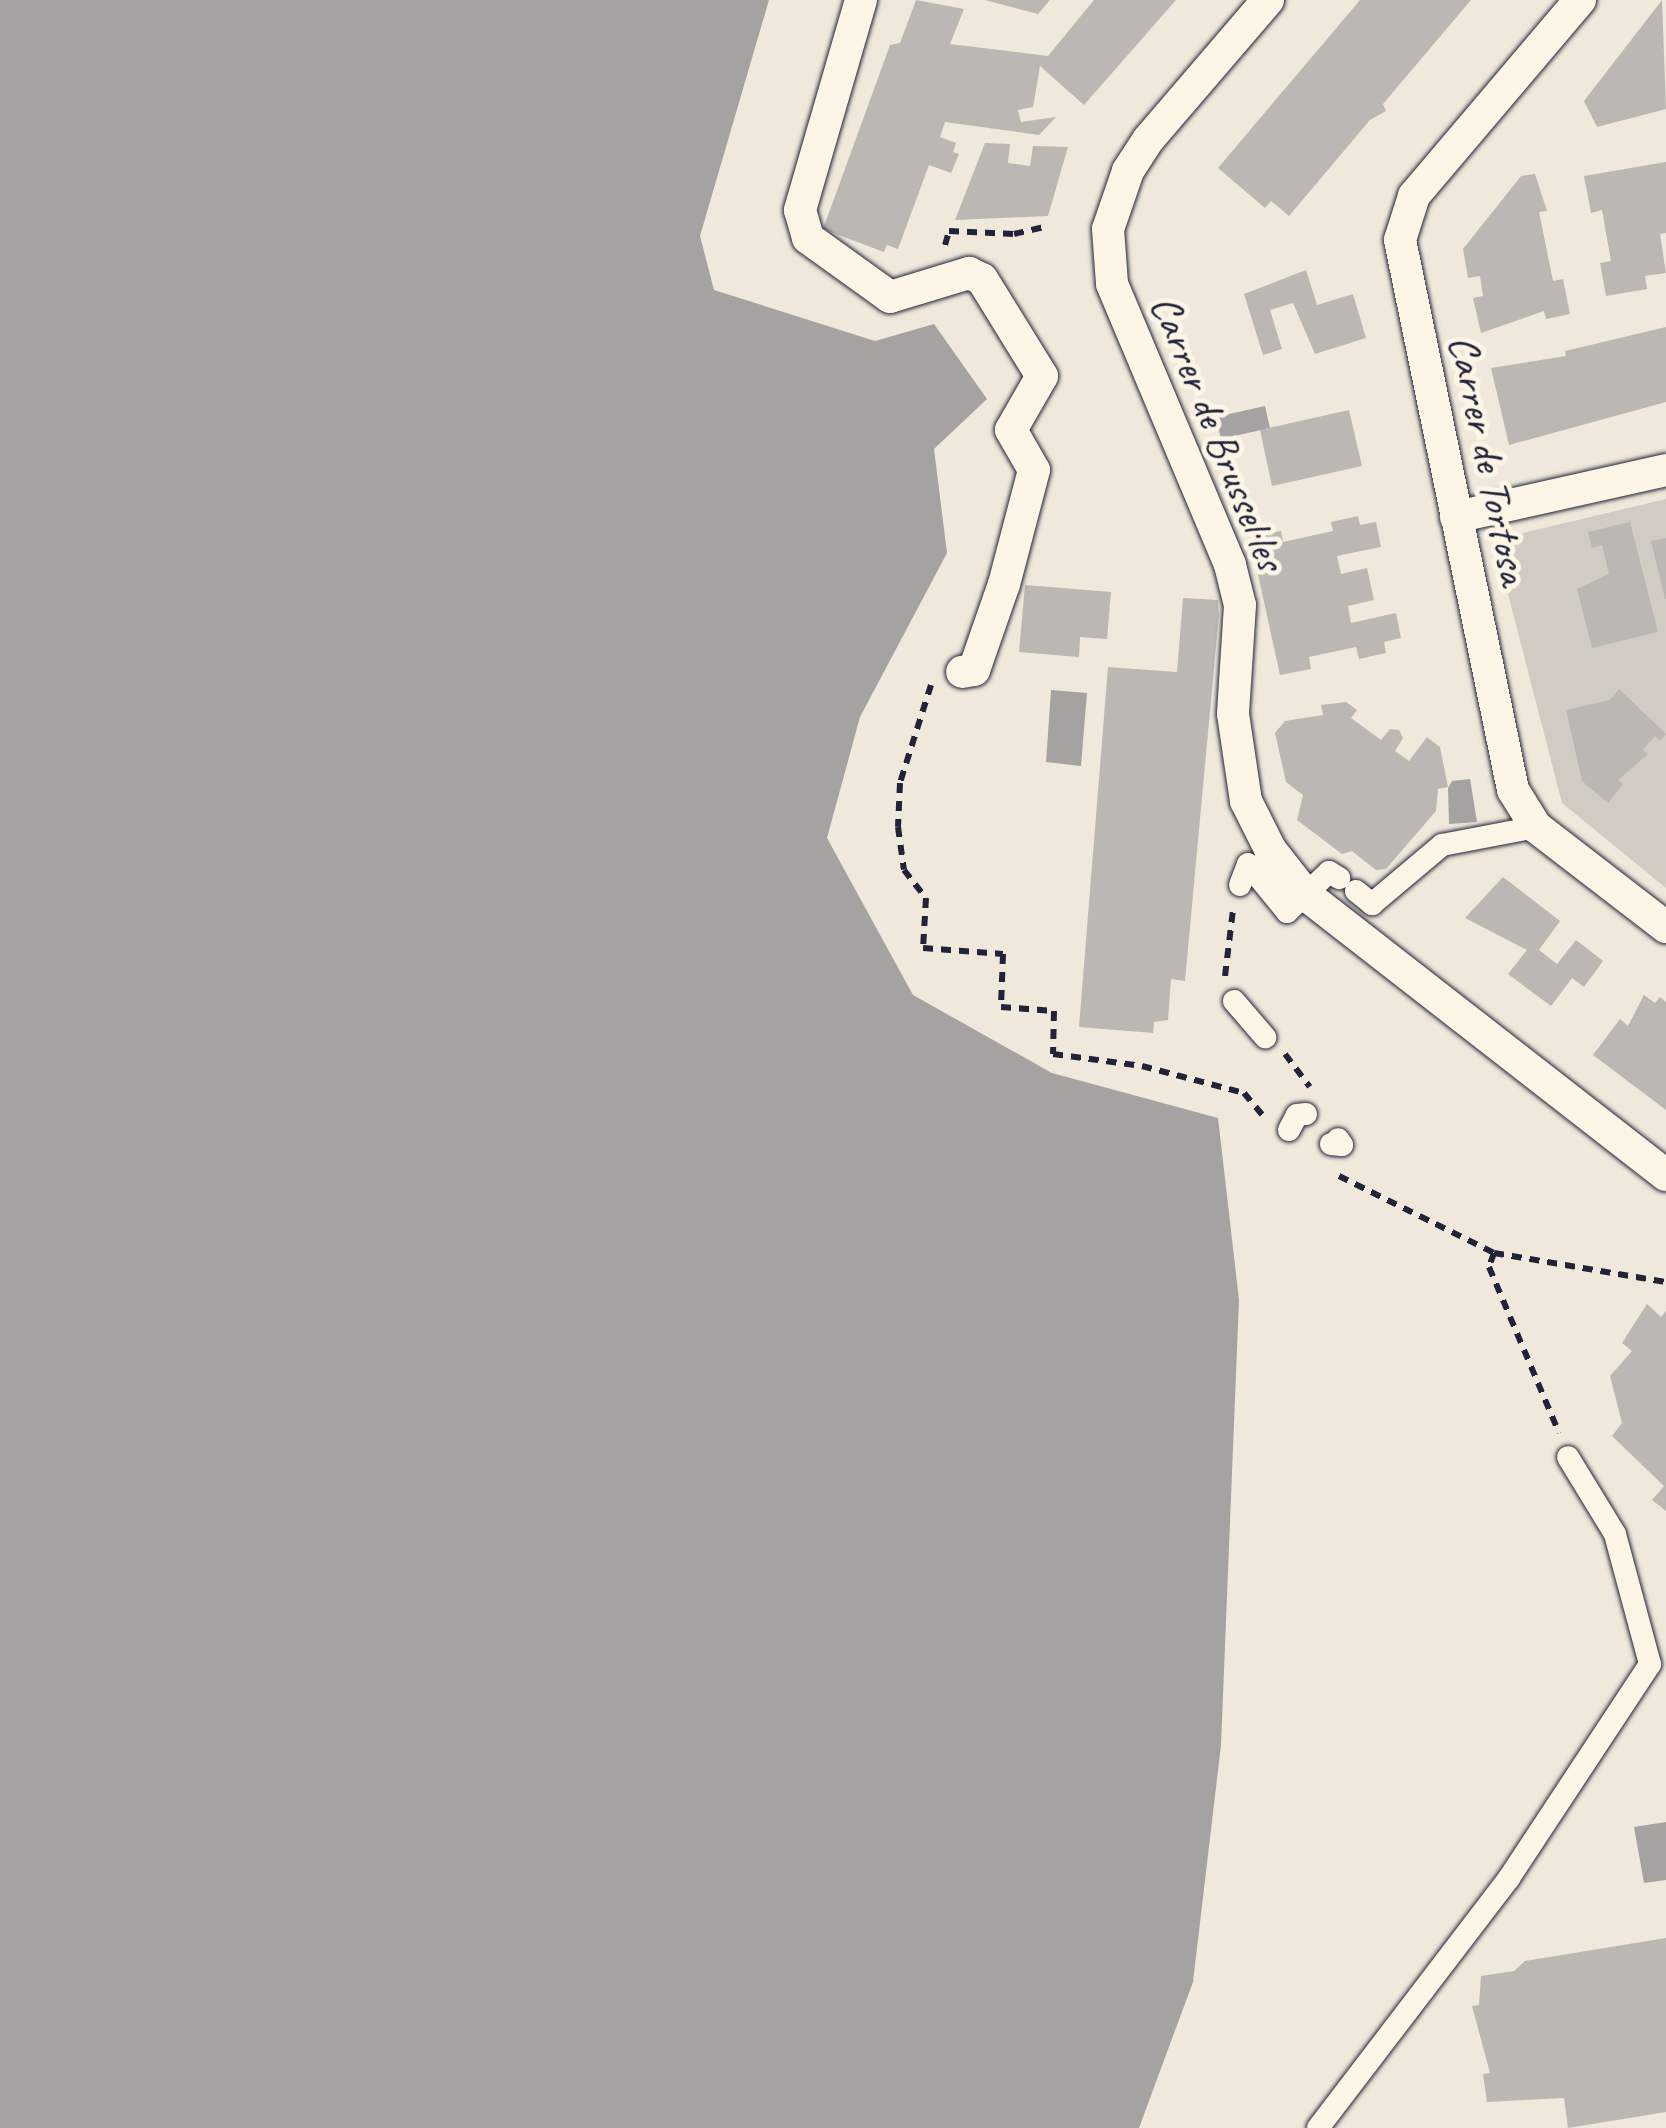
<!DOCTYPE html>
<meta charset="utf-8">
<style>
body{margin:0}
#map{position:relative;width:1666px;height:2128px;overflow:hidden;background:#efe8db;font-family:Caveat,sans-serif}
div>[style]{position:absolute}
.green>*{inset:0;background:#d1cbc3}
.water>*{inset:0;background:#a6a2a2}
.building>*{inset:0;background:#bcb7b3}
.path>*{height:6px;margin-top:-3px;transform-origin:0;background:repeating-linear-gradient(90deg,#22223b 0 10px,transparent 0 18px)}
.roads{filter:drop-shadow(0 0 2px #22223b) drop-shadow(0 0 2px #22223b)}
.pedestrian>*{height:22px;margin:-11px;padding:0 11px;transform-origin:11px;border-radius:11px;background:#fcf5e5}
.minor>*{height:32px;margin:-16px;padding:0 16px;transform-origin:16px;border-radius:16px;background:#fcf5e5}
span{translate:-50% -50%;white-space:nowrap;text-align:center;line-height:1.15;-webkit-text-stroke:10px #fcf5e5;paint-order:stroke}
.street-label{font-size:42px;color:#22223b}
</style>
<div id="map">
<div class="green">
<i style="clip-path:polygon(1666px 499px,1666px 888px,1562px 803px,1494px 540px)"></i>
</div>
<div class="water">
<i style="clip-path:polygon(0 0,769px 0,700px 236px,714px 290px,875px 341px,934px 324px,987px 399px,934px 449px,947px 553px,860px 717px,827px 838px,913px 995px,1052px 1073px,1218px 1118px,1239px 1300px,1221px 1745px,1193px 1982px,1139px 2128px,0 2128px)"></i>
<i style="clip-path:polygon(1265px 406px,1270px 428px,1221px 439px,1216px 417px)"></i>
<i style="clip-path:polygon(1051px 690px,1087px 693px,1081px 766px,1046px 762px)"></i>
<i style="clip-path:polygon(1470px 779px,1477px 822px,1449px 824px,1448px 788px,1452px 781px)"></i>
<i style="clip-path:polygon(1666px 1822px,1666px 1880px,1644px 1883px,1634px 1827px)"></i>
</div>
<div class="building">
<i style="clip-path:polygon(916px 0,964px 9px,950px 44px,1048px 56px,1094px 0,1176px 0,1084px 105px,1040px 66px,1033px 107px,1018px 110px,1021px 122px,1056px 117px,1039px 135px,945px 122px,940px 137px,956px 143px,953px 152px,959px 154px,951px 173px,929px 165px,898px 249px,887px 245px,884px 252px,823px 229px,890px 45px,900px 43px)"></i>
<i style="clip-path:polygon(985px 0,1050px 0,1038px 14px)"></i>
<i style="clip-path:polygon(1360px 0,1471px 0,1383px 104px,1386px 111px,1370px 120px,1289px 216px,1271px 201px,1265px 208px,1218px 168px)"></i>
<i style="clip-path:polygon(1662px 0,1666px 109px,1597px 127px,1584px 101px)"></i>
<i style="clip-path:polygon(985px 143px,1010px 144px,1008px 163px,1030px 166px,1033px 146px,1068px 147px,1048px 216px,955px 220px)"></i>
<i style="clip-path:polygon(1666px 162px,1666px 233px,1660px 234px,1666px 273px,1645px 276px,1647px 289px,1606px 296px,1600px 263px,1611px 261px,1602px 210px,1591px 213px,1584px 176px)"></i>
<i style="clip-path:polygon(1535px 174px,1547px 211px,1539px 212px,1553px 281px,1563px 279px,1570px 314px,1546px 319px,1544px 311px,1481px 333px,1473px 298px,1483px 296px,1480px 276px,1468px 278px,1463px 249px,1521px 176px)"></i>
<i style="clip-path:polygon(1306px 270px,1317px 305px,1353px 294px,1366px 338px,1315px 354px,1293px 303px,1270px 310px,1282px 349px,1263px 355px,1244px 294px)"></i>
<i style="clip-path:polygon(1666px 327px,1666px 402px,1509px 445px,1491px 368px,1566px 356px,1565px 351px)"></i>
<i style="clip-path:polygon(1349px 410px,1362px 466px,1272px 486px,1260px 430px)"></i>
<i style="clip-path:polygon(1358px 516px,1360px 525px,1376px 522px,1381px 547px,1337px 556px,1341px 574px,1367px 568px,1374px 600px,1348px 606px,1351px 623px,1396px 613px,1401px 638px,1384px 642px,1386px 653px,1359px 659px,1356px 647px,1309px 657px,1311px 669px,1280px 675px,1250px 538px,1281px 531px,1283px 542px,1333px 531px,1331px 522px)"></i>
<i style="clip-path:polygon(1630px 522px,1658px 632px,1592px 648px,1577px 589px,1609px 574px,1602px 545px,1592px 548px,1588px 532px)"></i>
<i style="clip-path:polygon(1666px 538px,1666px 599px,1665px 599px,1651px 541px)"></i>
<i style="clip-path:polygon(1025px 585px,1111px 592px,1107px 639px,1080px 637px,1079px 657px,1019px 652px)"></i>
<i style="clip-path:polygon(1183px 598px,1218px 600px,1219px 614px,1185px 981px,1171px 979px,1168px 1020px,1154px 1022px,1153px 1033px,1079px 1027px,1108px 667px,1177px 672px)"></i>
<i style="clip-path:polygon(1619px 689px,1666px 734px,1660px 741px,1655px 736px,1643px 750px,1648px 754px,1618px 780px,1623px 784px,1608px 803px,1582px 781px,1566px 710px,1610px 700px)"></i>
<i style="clip-path:polygon(1346px 702px,1357px 710px,1351px 718px,1381px 740px,1390px 729px,1399px 730px,1403px 738px,1395px 751px,1409px 761px,1427px 737px,1440px 747px,1448px 787px,1438px 789px,1436px 811px,1386px 869px,1376px 870px,1352px 851px,1342px 854px,1297px 820px,1303px 795px,1286px 782px,1275px 733px,1285px 721px,1323px 715px,1321px 705px)"></i>
<i style="clip-path:polygon(1503px 877px,1560px 921px,1539px 950px,1557px 964px,1576px 940px,1603px 961px,1584px 987px,1572px 978px,1551px 1006px,1508px 974px,1527px 950px,1465px 918px)"></i>
<i style="clip-path:polygon(1644px 995px,1655px 1003px,1660px 997px,1666px 1002px,1666px 1110px,1593px 1055px,1620px 1019px,1628px 1026px)"></i>
<i style="clip-path:polygon(1647px 1304px,1661px 1317px,1666px 1311px,1666px 1511px,1652px 1500px,1664px 1486px,1612px 1436px,1622px 1423px,1610px 1376px,1632px 1351px,1622px 1343px)"></i>
<i style="clip-path:polygon(1666px 1938px,1666px 2112px,1568px 2128px,1564px 2098px,1487px 2102px,1483px 2074px,1490px 2073px,1472px 2006px,1479px 2005px,1481px 1976px,1514px 1971px,1525px 1961px)"></i>
</div>
<div class="path">
<i style="left:945px;top:245px;width:15px;rotate:-74deg"></i>
<i style="left:949px;top:231px;width:65px;rotate:2.6deg"></i>
<i style="left:1014px;top:234px;width:31px;rotate:-13deg"></i>
<i style="left:931px;top:685px;width:103px;rotate:107.6deg"></i>
<i style="left:900px;top:783px;width:44px;rotate:92.6deg"></i>
<i style="left:898px;top:827px;width:43px;rotate:82.1deg"></i>
<i style="left:904px;top:870px;width:36px;rotate:52deg"></i>
<i style="left:926px;top:898px;width:50px;rotate:93.4deg"></i>
<i style="left:923px;top:948px;width:80px;rotate:4.3deg"></i>
<i style="left:1003px;top:954px;width:53px;rotate:92.2deg"></i>
<i style="left:1001px;top:1007px;width:53px;rotate:4.3deg"></i>
<i style="left:1054px;top:1011px;width:43px;rotate:91.3deg"></i>
<i style="left:1053px;top:1054px;width:90px;rotate:7.7deg"></i>
<i style="left:1142px;top:1066px;width:106px;rotate:14.8deg"></i>
<i style="left:1244px;top:1093px;width:31px;rotate:50deg"></i>
<i style="left:1225px;top:976px;width:66px;rotate:-83.1deg"></i>
<i style="left:1285px;top:1054px;width:41px;rotate:52.9deg"></i>
<i style="left:1339px;top:1176px;width:173px;rotate:26.4deg"></i>
<i style="left:1494px;top:1253px;width:15px;rotate:110deg"></i>
<i style="left:1489px;top:1267px;width:180px;rotate:67.1deg"></i>
<i style="left:1494px;top:1253px;width:174px;rotate:9.6deg"></i>
</div>
<div class="roads">
<div class="pedestrian">
<i style="left:1240px;top:885px;width:22px;rotate:-69deg"></i>
<i style="left:1248px;top:864px;width:62px;rotate:50.9deg"></i>
<i style="left:1287px;top:912px;width:58px;rotate:-43.6deg"></i>
<i style="left:1329px;top:872px;width:12px;rotate:31deg"></i>
<i style="left:1356px;top:891px;width:21px;rotate:39deg"></i>
<i style="left:1372px;top:904px;width:92px;rotate:-40.1deg"></i>
<i style="left:1442px;top:845px;width:96px;rotate:-10.8deg"></i>
<i style="left:1234px;top:1001px;width:48px;rotate:49.3deg"></i>
<i style="left:1289px;top:1130px;width:17px;rotate:-62deg"></i>
<i style="left:1297px;top:1115px;width:9px;rotate:-6deg"></i>
<i style="left:1331px;top:1144px;width:11px;rotate:5deg"></i>
<i style="left:1342px;top:1145px;width:7px;rotate:-124deg"></i>
<i style="left:1318px;top:2128px;width:315px;rotate:-52.6deg"></i>
<i style="left:1509px;top:1878px;width:256px;rotate:-56.6deg"></i>
<i style="left:1650px;top:1664px;width:135px;rotate:-105.1deg"></i>
<i style="left:1615px;top:1534px;width:90px;rotate:-121.4deg"></i>
</div>
<div class="minor">
<i style="left:861px;top:0;width:219px;rotate:106.2deg"></i>
<i style="left:800px;top:210px;width:29px;rotate:74deg"></i>
<i style="left:808px;top:238px;width:101px;rotate:35.7deg"></i>
<i style="left:890px;top:297px;width:83px;rotate:-16.9deg"></i>
<i style="left:969px;top:273px;width:14px;rotate:25deg"></i>
<i style="left:982px;top:279px;width:114px;rotate:58.3deg"></i>
<i style="left:1042px;top:376px;width:62px;rotate:119.9deg"></i>
<i style="left:1011px;top:430px;width:46px;rotate:60.1deg"></i>
<i style="left:1034px;top:470px;width:118px;rotate:104.7deg"></i>
<i style="left:1004px;top:584px;width:91px;rotate:109.2deg"></i>
<i style="left:974px;top:670px;width:12px;rotate:171deg"></i>
<i style="left:1268px;top:0;width:184px;rotate:130.6deg"></i>
<i style="left:1148px;top:140px;width:37px;rotate:123deg"></i>
<i style="left:1128px;top:171px;width:61px;rotate:109deg"></i>
<i style="left:1108px;top:229px;width:55px;rotate:85.8deg"></i>
<i style="left:1112px;top:284px;width:305px;rotate:67.2deg"></i>
<i style="left:1230px;top:565px;width:41px;rotate:76deg"></i>
<i style="left:1240px;top:605px;width:109px;rotate:93.7deg"></i>
<i style="left:1233px;top:714px;width:88px;rotate:81.5deg"></i>
<i style="left:1246px;top:801px;width:54px;rotate:63.4deg"></i>
<i style="left:1270px;top:849px;width:58px;rotate:52deg"></i>
<i style="left:1306px;top:895px;width:456px;rotate:37.9deg"></i>
<i style="left:1580px;top:0;width:257px;rotate:130.3deg"></i>
<i style="left:1414px;top:196px;width:46px;rotate:107.7deg"></i>
<i style="left:1400px;top:240px;width:561px;rotate:78.39deg"></i>
<i style="left:1513px;top:790px;width:44px;rotate:58.1deg"></i>
<i style="left:1536px;top:827px;width:164px;rotate:37.6deg"></i>
<i style="left:1456px;top:517px;width:215px;rotate:-12.6deg"></i>
</div>
</div>
<div class="street-label">
<span style="left:1217px;top:433px;rotate:68deg">Carrer de Brussel·les</span>
<span style="left:1488px;top:460px;rotate:78deg">Carrer de Tortosa</span>
</div>
</div>
